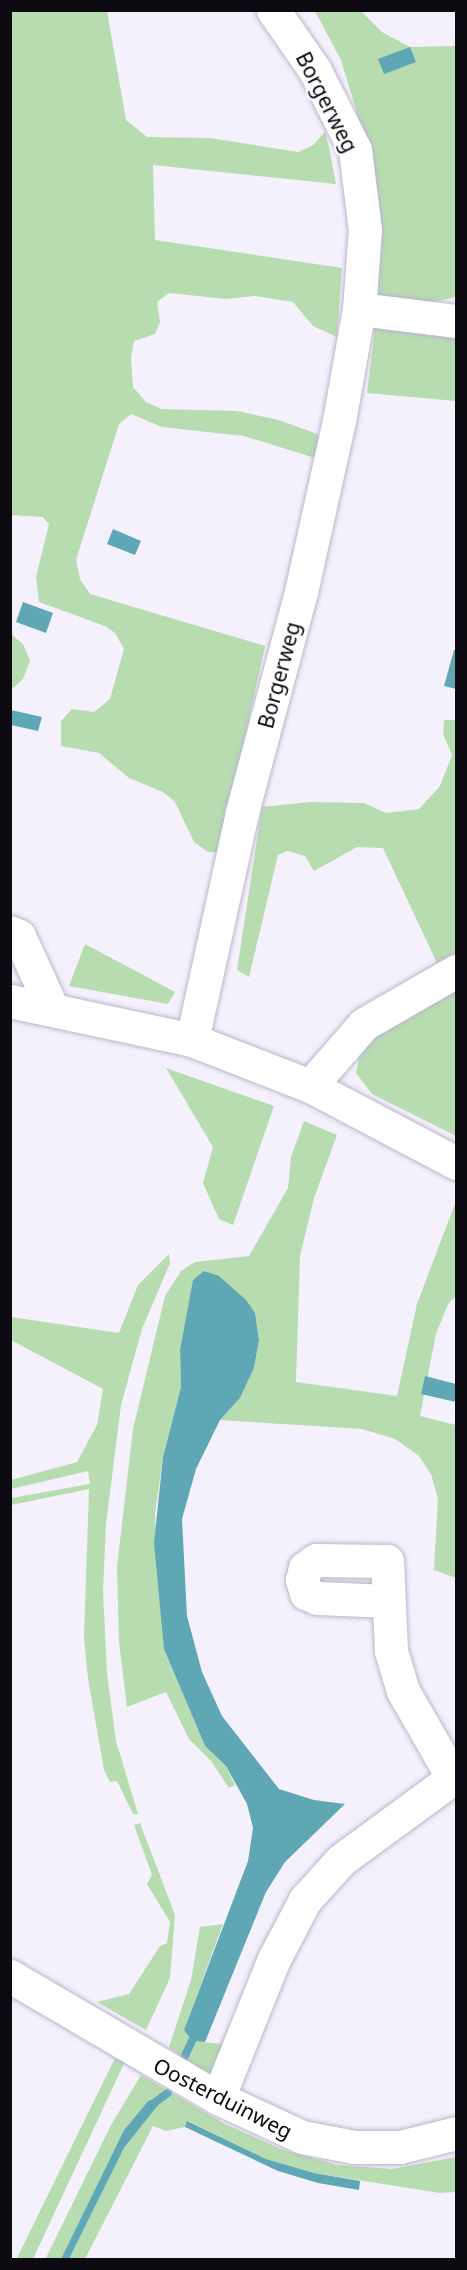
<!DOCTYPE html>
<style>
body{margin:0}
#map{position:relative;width:467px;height:2270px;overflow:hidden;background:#f4f1fc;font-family:"Noto Sans",sans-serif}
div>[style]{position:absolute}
.green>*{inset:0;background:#b7dcaf}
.water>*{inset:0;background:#5fa7b5}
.stream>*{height:8px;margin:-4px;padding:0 4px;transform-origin:4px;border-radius:4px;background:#5fa7b5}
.roads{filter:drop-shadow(0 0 2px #bcb5ce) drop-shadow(0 0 2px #bcb5ce)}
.minor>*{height:33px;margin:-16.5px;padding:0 16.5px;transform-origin:16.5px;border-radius:16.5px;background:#fff}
span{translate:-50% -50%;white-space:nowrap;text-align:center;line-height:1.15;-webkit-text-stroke:4.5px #fff;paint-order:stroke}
.street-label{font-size:21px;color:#0d0a12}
.frame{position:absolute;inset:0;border:12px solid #0d0a12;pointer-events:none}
</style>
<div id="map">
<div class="green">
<i style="clip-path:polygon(11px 11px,107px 11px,126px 120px,147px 137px,210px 138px,298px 152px,313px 145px,325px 132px,329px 147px,336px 184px,153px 165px,155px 240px,342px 268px,337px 337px,313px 326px,293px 302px,255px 296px,226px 299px,169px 293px,157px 302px,160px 322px,155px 334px,134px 341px,131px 358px,133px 387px,146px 402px,161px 409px,237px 411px,279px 420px,320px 435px,315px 458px,244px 436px,162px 427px,131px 414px,119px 424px,76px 560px,80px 579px,90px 594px,265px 646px,220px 852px,208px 852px,194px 842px,175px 802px,163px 792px,129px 778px,99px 753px,61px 746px,61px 721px,72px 709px,94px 712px,110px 699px,124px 649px,115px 633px,105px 626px,39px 602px,36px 577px,49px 524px,43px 517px,11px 515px)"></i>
<i style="clip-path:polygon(315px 11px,361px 11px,382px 32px,410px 47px,456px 46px,456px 297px,430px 303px,378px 296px,381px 246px,370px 156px,341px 60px)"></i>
<i style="clip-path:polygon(377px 313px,456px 317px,456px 401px,367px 393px)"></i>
<i style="clip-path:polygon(11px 634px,23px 644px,30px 661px,23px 679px,11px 690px)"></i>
<i style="clip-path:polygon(444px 720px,456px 720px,456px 953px,437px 963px,383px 848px,357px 847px,314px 871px,305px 856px,288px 851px,278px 855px,249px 977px,237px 970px,262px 807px,310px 802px,364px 803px,386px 813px,419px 809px,440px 786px,452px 755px,443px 734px)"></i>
<i style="clip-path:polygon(85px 944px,175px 992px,168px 1004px,69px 986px)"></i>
<i style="clip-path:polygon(456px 990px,456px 1136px,372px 1094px,356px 1073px,363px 1041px)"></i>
<i style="clip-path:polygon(166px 1068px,274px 1106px,233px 1225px,219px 1219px,203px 1183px,213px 1147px)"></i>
<i style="clip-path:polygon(304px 1121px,337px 1135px,314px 1198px,300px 1256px,296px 1382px,397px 1396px,417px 1304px,456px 1201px,456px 1296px,448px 1304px,436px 1334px,420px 1416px,456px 1425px,456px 1578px,434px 1570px,438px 1499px,431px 1474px,418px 1455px,395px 1439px,362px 1429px,220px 1420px,240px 1398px,254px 1368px,259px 1340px,255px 1313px,187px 1316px,180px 1350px,181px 1387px,163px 1457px,155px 1514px,157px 1578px,164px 1617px,164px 1649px,205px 1746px,226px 1766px,235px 1785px,229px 1788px,211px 1761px,189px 1739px,166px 1692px,127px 1707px,119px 1642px,117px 1567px,133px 1429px,165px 1296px,181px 1271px,195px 1262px,249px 1256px,288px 1188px,291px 1157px)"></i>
<i style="clip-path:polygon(169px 1254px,170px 1263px,142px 1329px,121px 1405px,106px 1524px,103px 1591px,107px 1674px,116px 1741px,138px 1814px,133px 1814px,117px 1781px,110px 1782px,104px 1770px,88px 1679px,84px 1637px,89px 1489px,11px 1505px,11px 1498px,90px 1484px,88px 1471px,11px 1489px,11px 1480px,77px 1462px,97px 1425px,103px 1389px,11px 1340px,11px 1317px,119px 1333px,138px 1285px)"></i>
<i style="clip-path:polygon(140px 1823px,175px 1915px,170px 1978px,146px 2030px,97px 2002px,129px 1994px,160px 1946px,167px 1943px,170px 1922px,147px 1884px,152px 1875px,134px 1825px)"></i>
<i style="clip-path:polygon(223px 1924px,184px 2030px,192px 2041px,223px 2044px,211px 2077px,169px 2047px,191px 1980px,200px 1927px)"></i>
<i style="clip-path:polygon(118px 2052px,127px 2057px,33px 2259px,16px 2260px)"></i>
<i style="clip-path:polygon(141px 2075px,225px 2124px,281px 2149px,337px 2165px,392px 2169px,456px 2157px,456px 2192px,440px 2193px,314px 2173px,266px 2159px,188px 2121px,185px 2127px,166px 2131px,153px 2126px,85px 2259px,69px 2259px,124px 2148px,157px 2106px,149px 2100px,124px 2130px,61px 2259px,45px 2260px,111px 2125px)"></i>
</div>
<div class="water">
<i style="clip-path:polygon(410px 47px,416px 62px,384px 74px,378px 59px)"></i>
<i style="clip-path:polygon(113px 529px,141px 541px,135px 555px,107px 544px)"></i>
<i style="clip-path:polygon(23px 602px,53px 613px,46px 633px,16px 622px)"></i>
<i style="clip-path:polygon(454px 650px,456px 650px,456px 689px,444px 686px)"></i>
<i style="clip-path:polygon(11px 710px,42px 717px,38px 731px,11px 725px)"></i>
<i style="clip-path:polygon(204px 1271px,219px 1276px,246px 1300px,255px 1313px,259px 1340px,254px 1368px,240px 1398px,220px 1420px,196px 1469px,182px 1519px,187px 1616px,202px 1672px,222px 1716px,279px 1789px,314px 1800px,345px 1804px,285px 1862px,266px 1892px,205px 2042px,192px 2041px,184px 2030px,248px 1861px,253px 1828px,247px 1804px,226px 1766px,205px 1746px,164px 1649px,154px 1543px,163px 1457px,181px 1387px,180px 1350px,193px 1280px)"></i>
<i style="clip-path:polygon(425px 1376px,456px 1384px,456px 1402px,421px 1394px)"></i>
<i style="clip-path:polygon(149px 2100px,158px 2105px,124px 2148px,69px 2259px,61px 2259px,124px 2130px)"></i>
<i style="clip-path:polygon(187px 2121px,266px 2159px,314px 2173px,360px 2181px,359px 2190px,318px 2183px,278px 2171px,185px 2127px)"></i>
</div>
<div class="stream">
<i style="left:184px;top:2058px;width:19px;rotate:-65deg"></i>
<i style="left:154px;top:2103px;width:17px;rotate:-36deg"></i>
</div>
<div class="roads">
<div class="minor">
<i style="left:359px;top:309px;width:98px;rotate:7.1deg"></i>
<i style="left:10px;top:932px;width:10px;rotate:24deg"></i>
<i style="left:19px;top:936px;width:79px;rotate:65.4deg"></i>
<i style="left:10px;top:1001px;width:186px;rotate:12.1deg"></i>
<i style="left:192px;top:1040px;width:127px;rotate:21.3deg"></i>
<i style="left:310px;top:1086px;width:165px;rotate:27.8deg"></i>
<i style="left:192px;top:1040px;width:233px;rotate:-77.6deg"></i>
<i style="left:242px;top:812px;width:228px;rotate:-75deg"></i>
<i style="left:301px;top:592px;width:175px;rotate:-77.5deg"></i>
<i style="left:339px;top:421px;width:114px;rotate:-79.9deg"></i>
<i style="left:359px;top:309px;width:79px;rotate:-85.7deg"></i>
<i style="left:365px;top:230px;width:81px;rotate:-97.1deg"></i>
<i style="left:355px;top:150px;width:91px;rotate:-116.8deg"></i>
<i style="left:314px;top:69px;width:72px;rotate:-124.8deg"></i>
<i style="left:310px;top:1086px;width:82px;rotate:-48.9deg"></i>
<i style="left:364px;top:1024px;width:106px;rotate:-29.9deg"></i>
<i style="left:10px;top:1976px;width:241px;rotate:30.4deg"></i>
<i style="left:218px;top:2098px;width:93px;rotate:24.9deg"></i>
<i style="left:302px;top:2137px;width:53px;rotate:10.9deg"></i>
<i style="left:354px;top:2147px;width:46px"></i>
<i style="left:400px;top:2147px;width:58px;rotate:-14deg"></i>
<i style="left:218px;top:2098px;width:150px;rotate:-68.1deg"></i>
<i style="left:274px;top:1959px;width:67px;rotate:-62.3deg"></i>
<i style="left:305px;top:1900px;width:54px;rotate:-48deg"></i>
<i style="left:341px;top:1860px;width:139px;rotate:-36.2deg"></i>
<i style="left:453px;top:1778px;width:100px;rotate:-119.9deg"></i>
<i style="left:403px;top:1691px;width:42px;rotate:-106.7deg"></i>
<i style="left:391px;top:1651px;width:90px;rotate:-92.5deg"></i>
<i style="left:387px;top:1561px;width:71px;rotate:-179.2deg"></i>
<i style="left:316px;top:1560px;width:14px;rotate:144deg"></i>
<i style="left:305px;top:1568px;width:12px;rotate:104deg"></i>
<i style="left:302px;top:1580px;width:14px;rotate:73deg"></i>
<i style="left:306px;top:1593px;width:12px;rotate:24deg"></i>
<i style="left:317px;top:1598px;width:71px;rotate:2.4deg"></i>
</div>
</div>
<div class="street-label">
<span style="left:327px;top:102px;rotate:63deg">Borgerweg</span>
<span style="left:279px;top:675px;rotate:-75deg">Borgerweg</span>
<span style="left:223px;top:2098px;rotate:27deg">Oosterduinweg</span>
</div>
<div class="frame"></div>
</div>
